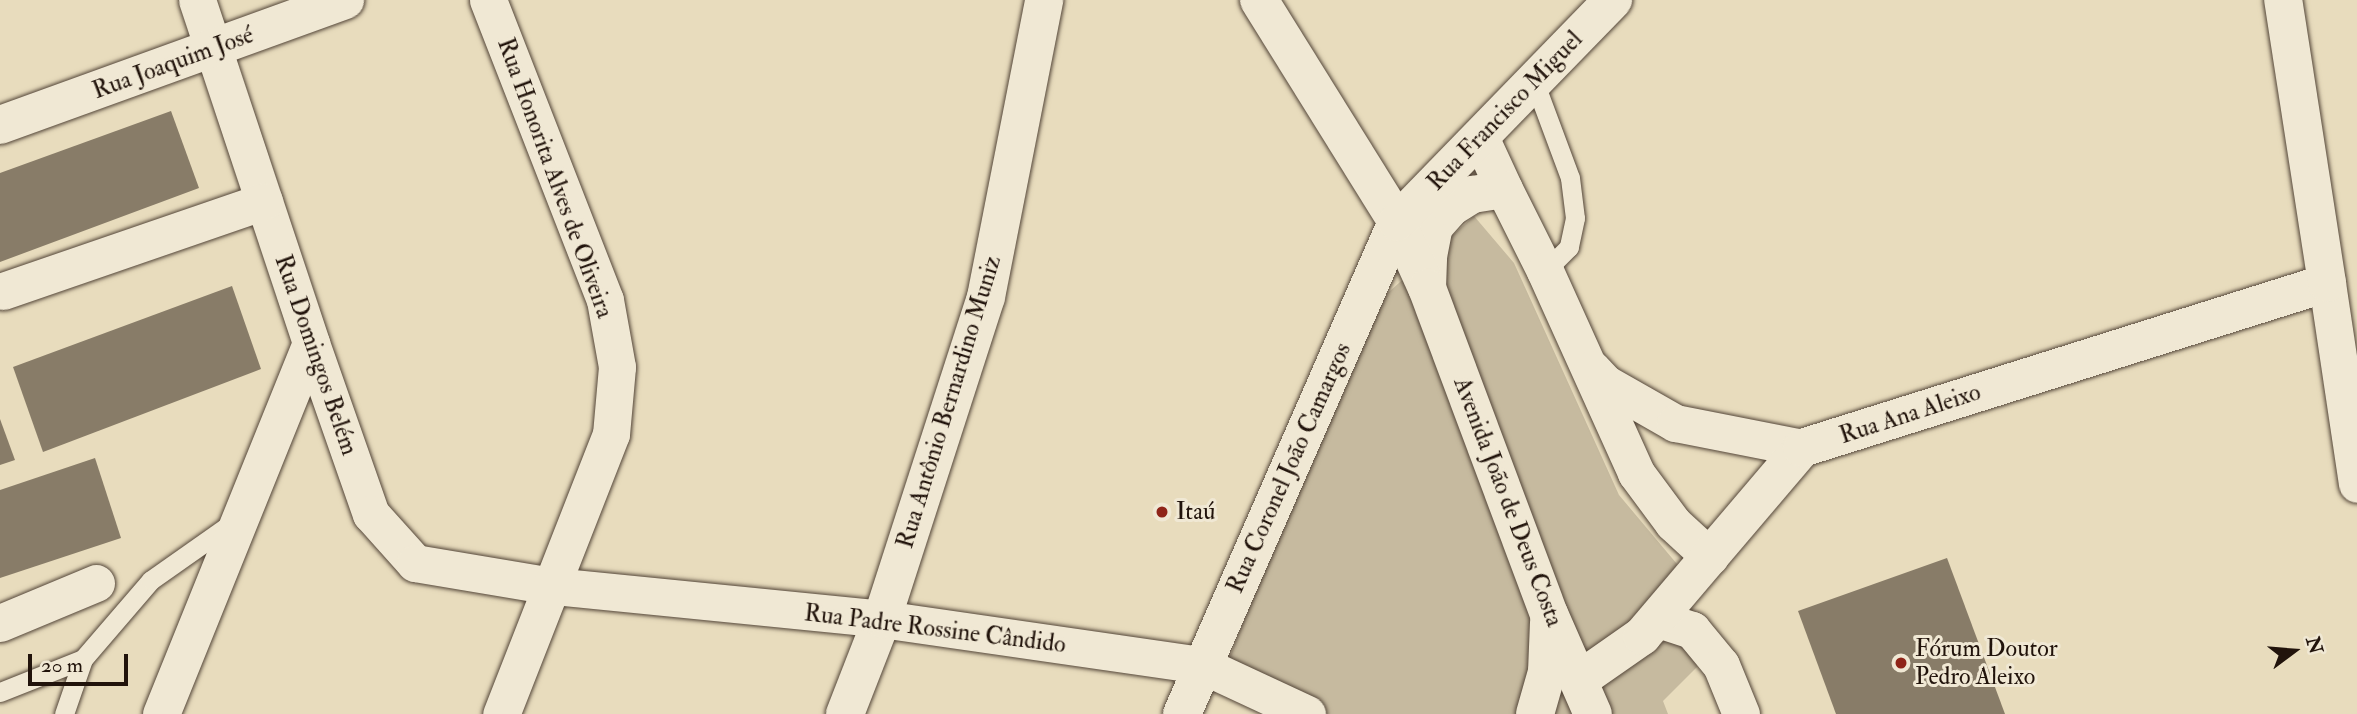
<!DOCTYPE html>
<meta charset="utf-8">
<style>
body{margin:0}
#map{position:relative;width:2357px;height:714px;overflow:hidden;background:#e8dcbd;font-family:"IM FELL Double Pica",serif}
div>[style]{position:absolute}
.green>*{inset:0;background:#c6ba9f}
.building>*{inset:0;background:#887c68}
.roads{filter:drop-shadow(0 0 2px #534538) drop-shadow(0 0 2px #534538)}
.lane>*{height:19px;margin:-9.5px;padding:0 9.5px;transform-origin:9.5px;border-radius:9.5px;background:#f0e8d4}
.street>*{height:37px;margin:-18.5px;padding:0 18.5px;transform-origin:18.5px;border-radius:18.5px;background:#f0e8d4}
.secondary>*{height:38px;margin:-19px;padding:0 19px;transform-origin:19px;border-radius:19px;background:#f0e8d4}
.dots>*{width:19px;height:19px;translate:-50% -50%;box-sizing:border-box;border:4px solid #f0e8d4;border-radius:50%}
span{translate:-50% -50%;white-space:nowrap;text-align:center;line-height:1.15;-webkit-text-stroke:6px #f0e8d4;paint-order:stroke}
.street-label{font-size:24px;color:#21130b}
.poi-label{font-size:24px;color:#21130b}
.left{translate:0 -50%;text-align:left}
.north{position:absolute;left:2259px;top:616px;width:70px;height:70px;-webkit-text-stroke:5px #f0e8d4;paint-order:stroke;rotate:74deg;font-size:19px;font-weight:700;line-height:28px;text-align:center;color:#21130b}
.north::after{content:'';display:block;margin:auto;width:24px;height:32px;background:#21130b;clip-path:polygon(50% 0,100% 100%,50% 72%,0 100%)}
.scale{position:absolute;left:28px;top:654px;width:100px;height:32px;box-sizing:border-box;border:4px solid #21130b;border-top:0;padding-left:9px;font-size:21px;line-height:24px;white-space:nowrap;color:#21130b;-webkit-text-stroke:5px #f0e8d4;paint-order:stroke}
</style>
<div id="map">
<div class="green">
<i style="clip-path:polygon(1474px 216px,1514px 263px,1619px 495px,1682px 570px,1697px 667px,1663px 701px,1668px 714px,1300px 714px,1224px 672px,1362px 316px)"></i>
</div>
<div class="building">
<i style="clip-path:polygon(171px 111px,199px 188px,0 262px,0 173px)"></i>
<i style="clip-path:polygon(232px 286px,261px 369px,43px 452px,13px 367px)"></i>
<i style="clip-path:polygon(0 419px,15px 460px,0 465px)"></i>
<i style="clip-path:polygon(95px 458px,121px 538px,0 578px,0 490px)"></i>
<i style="clip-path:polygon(1947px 558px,2005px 714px,1836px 714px,1798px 611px)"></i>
</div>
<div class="roads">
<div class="lane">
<i style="left:1534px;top:81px;width:103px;rotate:69.6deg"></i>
<i style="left:1570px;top:178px;width:40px;rotate:82.9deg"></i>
<i style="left:1575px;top:218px;width:30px;rotate:102deg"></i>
<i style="left:1569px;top:247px;width:34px;rotate:135deg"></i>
<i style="left:0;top:692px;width:89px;rotate:-21.7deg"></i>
<i style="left:64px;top:714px;width:58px;rotate:-70.9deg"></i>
<i style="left:83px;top:659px;width:104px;rotate:-49.3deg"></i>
<i style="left:151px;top:580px;width:103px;rotate:-35.1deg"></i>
</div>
<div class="street">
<i style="left:197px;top:0;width:361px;rotate:71.6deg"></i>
<i style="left:311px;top:343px;width:181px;rotate:70.7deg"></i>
<i style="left:371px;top:514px;width:66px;rotate:48.1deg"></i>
<i style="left:415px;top:563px;width:140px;rotate:9.5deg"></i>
<i style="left:553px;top:586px;width:331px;rotate:5.7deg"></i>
<i style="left:882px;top:619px;width:323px;rotate:8.2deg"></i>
<i style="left:1202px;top:665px;width:116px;rotate:25deg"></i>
<i style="left:488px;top:0;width:322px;rotate:68.7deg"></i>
<i style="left:605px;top:300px;width:68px;rotate:79.8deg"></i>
<i style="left:617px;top:367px;width:67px;rotate:95.1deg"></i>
<i style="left:611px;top:434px;width:301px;rotate:111.4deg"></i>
<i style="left:1480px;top:137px;width:57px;rotate:65.2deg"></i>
<i style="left:2327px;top:283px;width:203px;rotate:81.5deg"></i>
<i style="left:1427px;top:288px;width:32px;rotate:-88deg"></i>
<i style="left:1428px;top:256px;width:31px;rotate:-79deg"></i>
<i style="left:1434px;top:226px;width:25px;rotate:-48deg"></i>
<i style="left:1451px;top:207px;width:25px;rotate:-32deg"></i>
<i style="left:1472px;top:194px;width:32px;rotate:-9deg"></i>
<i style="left:1504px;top:189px;width:92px;rotate:63.4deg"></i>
<i style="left:1545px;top:271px;width:222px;rotate:65.7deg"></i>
<i style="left:1636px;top:473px;width:62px;rotate:53.5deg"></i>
<i style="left:1673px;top:523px;width:50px;rotate:42.6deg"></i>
<i style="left:3px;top:291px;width:276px;rotate:-19deg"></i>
<i style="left:1592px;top:369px;width:19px;rotate:47deg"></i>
<i style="left:1605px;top:383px;width:81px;rotate:29.7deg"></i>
<i style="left:1675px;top:423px;width:129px;rotate:11.1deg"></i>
<i style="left:1658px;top:619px;width:36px;rotate:18deg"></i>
<i style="left:1692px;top:630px;width:45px;rotate:50.4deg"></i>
<i style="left:1721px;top:665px;width:53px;rotate:67.8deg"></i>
<i style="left:0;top:623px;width:104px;rotate:-22.6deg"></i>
<i style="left:161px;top:714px;width:400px;rotate:-68deg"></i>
</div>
<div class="secondary">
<i style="left:1259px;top:0;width:261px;rotate:58.1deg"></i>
<i style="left:1397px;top:222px;width:72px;rotate:65.6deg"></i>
<i style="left:1427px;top:288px;width:348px;rotate:69.5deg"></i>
<i style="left:1549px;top:614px;width:109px;rotate:66.3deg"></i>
<i style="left:0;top:125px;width:367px;rotate:-19.9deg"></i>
<i style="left:1579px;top:680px;width:77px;rotate:-34.9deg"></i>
<i style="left:1642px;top:636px;width:247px;rotate:-49.6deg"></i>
<i style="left:1802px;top:448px;width:550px;rotate:-17.45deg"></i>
<i style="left:2327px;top:283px;width:286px;rotate:-98.8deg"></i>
<i style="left:845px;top:714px;width:102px;rotate:-68.7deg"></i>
<i style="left:882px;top:619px;width:338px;rotate:-72.1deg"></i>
<i style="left:986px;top:297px;width:303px;rotate:-78.9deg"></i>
<i style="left:1182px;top:714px;width:537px;rotate:-66.4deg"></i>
<i style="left:1397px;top:222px;width:310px;rotate:-45.8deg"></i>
<i style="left:1535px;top:714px;width:44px;rotate:-74.1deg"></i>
<i style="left:1547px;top:672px;width:49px;rotate:-87.7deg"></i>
</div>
</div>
<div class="dots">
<i style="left:1162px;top:512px;background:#8f2418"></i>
<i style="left:1901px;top:663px;background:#8f2418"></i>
</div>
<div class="street-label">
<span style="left:173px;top:63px;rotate:-20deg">Rua Joaquim José</span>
<span style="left:1505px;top:111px;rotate:-46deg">Rua Francisco Miguel</span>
<span style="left:555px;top:178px;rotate:70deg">Rua Honorita Alves de Oliveira</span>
<span style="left:316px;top:355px;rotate:71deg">Rua Domingos Belém</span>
<span style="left:949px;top:402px;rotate:-73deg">Rua Antônio Bernardino Muniz</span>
<span style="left:1910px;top:414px;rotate:-18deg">Rua Ana Aleixo</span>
<span style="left:1289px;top:468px;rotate:-66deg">Rua Coronel João Camargos</span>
<span style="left:1508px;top:502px;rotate:69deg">Avenida João de Deus Costa</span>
<span style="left:935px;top:629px;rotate:7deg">Rua Padre Rossine Cândido</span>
</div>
<div class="poi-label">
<span class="left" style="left:1176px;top:512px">Itaú</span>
<span class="left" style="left:1915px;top:663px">Fórum Doutor<br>Pedro Aleixo</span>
</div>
<div class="north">N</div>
<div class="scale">20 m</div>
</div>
